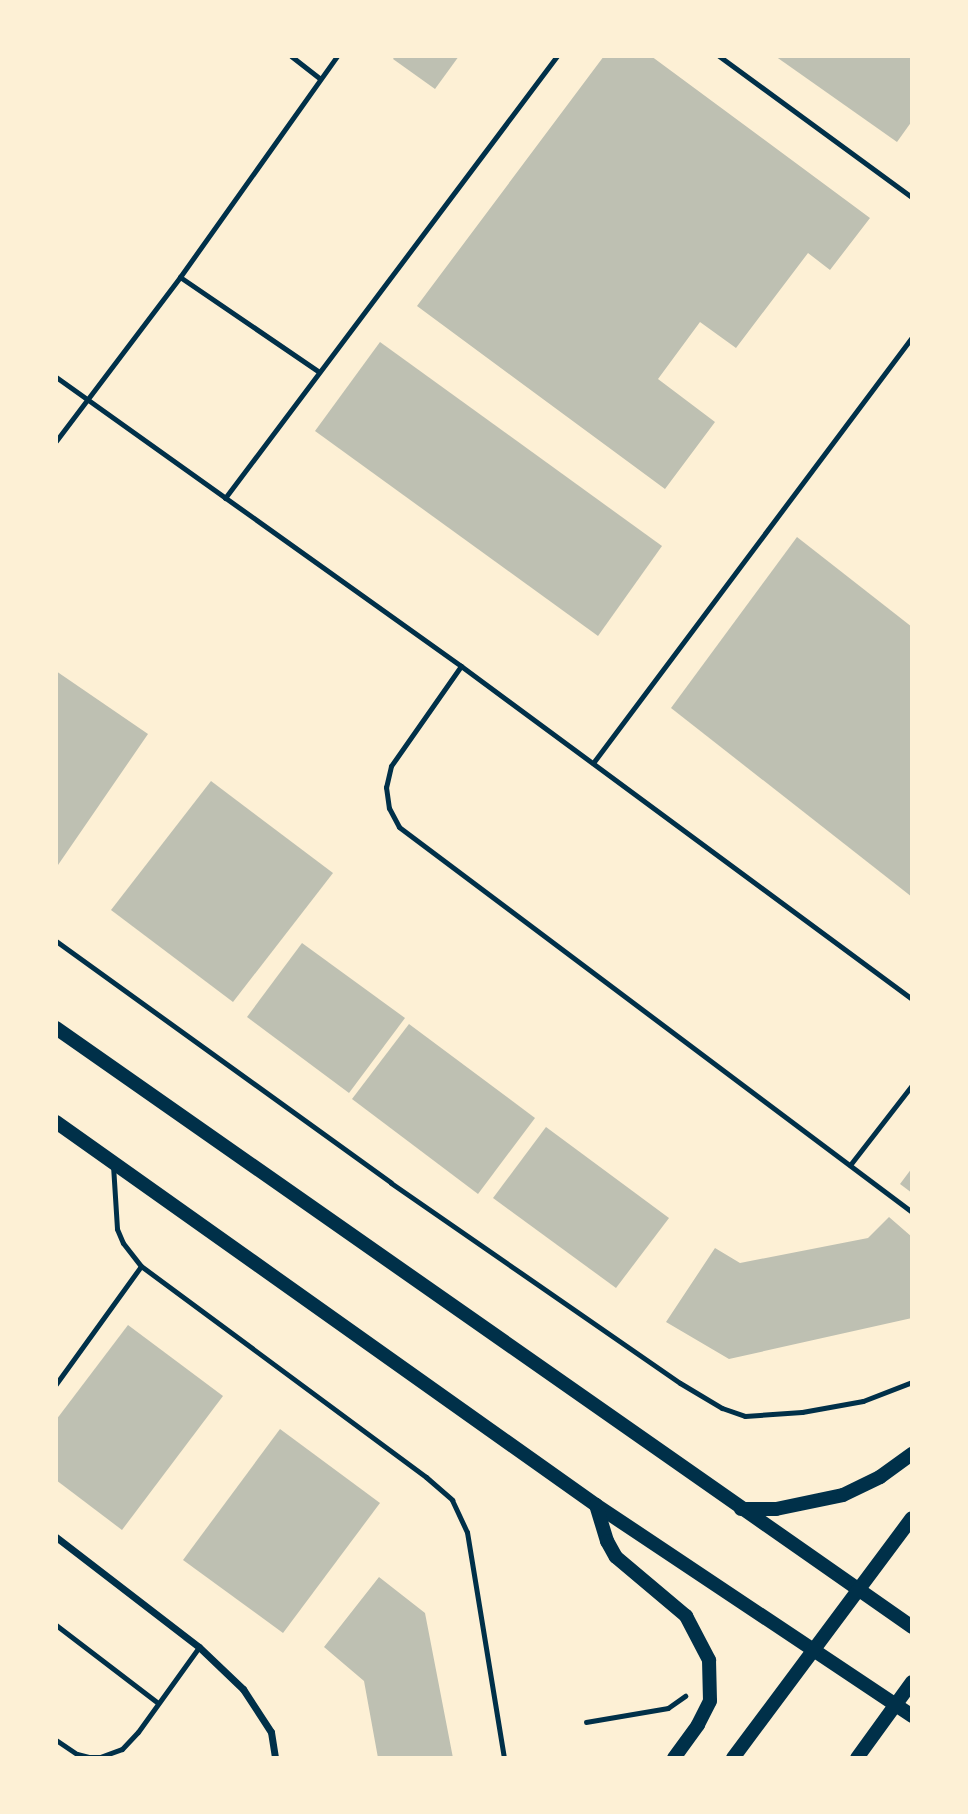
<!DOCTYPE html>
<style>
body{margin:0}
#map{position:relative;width:968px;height:1814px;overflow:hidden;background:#fdf0d5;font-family:"Asap Condensed",sans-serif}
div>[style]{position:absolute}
.building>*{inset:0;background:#bec0b2}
.path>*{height:4.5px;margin:-2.25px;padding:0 2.25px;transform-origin:2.25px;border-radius:2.25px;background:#003049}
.service>*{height:5px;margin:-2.5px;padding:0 2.5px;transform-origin:2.5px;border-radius:2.5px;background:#003049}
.minor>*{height:7px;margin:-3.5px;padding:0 3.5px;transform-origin:3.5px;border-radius:3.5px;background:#003049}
.secondary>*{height:14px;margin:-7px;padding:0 7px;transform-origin:7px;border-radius:7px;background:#003049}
span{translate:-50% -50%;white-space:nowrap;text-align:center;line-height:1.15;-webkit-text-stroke:5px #fdf0d5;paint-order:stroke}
.frame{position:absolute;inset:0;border:58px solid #fdf0d5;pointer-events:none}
</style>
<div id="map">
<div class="building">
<i style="clip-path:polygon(395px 56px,459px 56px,435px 89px,393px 59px)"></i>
<i style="clip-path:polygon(604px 56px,651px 56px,870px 218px,830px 270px,808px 253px,736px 348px,700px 322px,658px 379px,715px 422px,665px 489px,417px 306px)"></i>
<i style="clip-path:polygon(775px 56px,912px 56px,912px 121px,897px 142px)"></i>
<i style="clip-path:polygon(380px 342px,662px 546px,598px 636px,315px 431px)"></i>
<i style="clip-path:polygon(797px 537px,912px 627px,912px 897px,671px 708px)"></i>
<i style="clip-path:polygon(56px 671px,148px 734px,58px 865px,56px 863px)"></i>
<i style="clip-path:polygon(211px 781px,333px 873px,233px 1002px,111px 910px)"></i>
<i style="clip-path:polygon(302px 943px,405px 1018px,349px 1093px,247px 1017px)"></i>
<i style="clip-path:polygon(409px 1024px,535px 1118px,478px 1194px,352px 1099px)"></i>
<i style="clip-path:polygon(546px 1127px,669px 1218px,616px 1288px,493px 1198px)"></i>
<i style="clip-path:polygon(912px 1168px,912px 1193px,900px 1184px)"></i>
<i style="clip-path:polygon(889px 1217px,912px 1237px,912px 1318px,729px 1359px,666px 1322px,715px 1248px,740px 1263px,868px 1238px)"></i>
<i style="clip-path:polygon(128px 1325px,223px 1396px,122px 1530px,56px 1480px,56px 1420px)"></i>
<i style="clip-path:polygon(280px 1429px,380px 1503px,283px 1633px,183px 1560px)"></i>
<i style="clip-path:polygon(379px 1577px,425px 1613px,453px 1758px,378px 1758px,364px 1681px,324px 1647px)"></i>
</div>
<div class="path">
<i style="left:586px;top:1722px;width:83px;rotate:-9.7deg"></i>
<i style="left:668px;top:1708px;width:21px;rotate:-35deg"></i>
</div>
<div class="service">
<i style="left:291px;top:56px;width:37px;rotate:38deg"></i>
<i style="left:719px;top:56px;width:239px;rotate:36.2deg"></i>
<i style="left:180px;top:277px;width:167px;rotate:34.3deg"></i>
<i style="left:56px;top:377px;width:498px;rotate:35.5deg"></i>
<i style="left:461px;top:666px;width:561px;rotate:36.44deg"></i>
<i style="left:56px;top:441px;width:206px;rotate:-52.9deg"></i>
<i style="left:180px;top:277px;width:271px;rotate:-54.6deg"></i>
<i style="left:225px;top:498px;width:553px;rotate:-53.09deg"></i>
<i style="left:461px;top:666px;width:122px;rotate:125deg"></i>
<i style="left:391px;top:766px;width:22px;rotate:103deg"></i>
<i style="left:386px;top:787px;width:21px;rotate:82deg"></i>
<i style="left:389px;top:808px;width:21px;rotate:62deg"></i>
<i style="left:399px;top:827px;width:641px;rotate:36.89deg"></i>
<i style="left:593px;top:763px;width:532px;rotate:-53.17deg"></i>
<i style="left:56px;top:941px;width:413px;rotate:35.8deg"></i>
<i style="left:391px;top:1183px;width:351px;rotate:34.7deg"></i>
<i style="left:680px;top:1383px;width:49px;rotate:30.8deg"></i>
<i style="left:722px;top:1408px;width:24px;rotate:19deg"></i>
<i style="left:745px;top:1416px;width:57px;rotate:-4deg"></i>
<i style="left:802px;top:1412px;width:62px;rotate:-10.2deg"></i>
<i style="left:863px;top:1401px;width:53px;rotate:-21.2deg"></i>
<i style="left:113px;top:1165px;width:64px;rotate:86.4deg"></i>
<i style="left:117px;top:1229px;width:15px;rotate:67deg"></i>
<i style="left:123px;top:1243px;width:29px;rotate:52deg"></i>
<i style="left:141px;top:1266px;width:355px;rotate:36.5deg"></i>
<i style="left:426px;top:1477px;width:35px;rotate:41deg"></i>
<i style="left:452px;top:1500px;width:35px;rotate:65deg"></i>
<i style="left:467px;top:1532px;width:229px;rotate:80.7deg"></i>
<i style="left:850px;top:1165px;width:101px;rotate:-52.2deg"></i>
<i style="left:56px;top:1384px;width:145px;rotate:-54.2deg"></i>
<i style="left:56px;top:1625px;width:128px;rotate:37.4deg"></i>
<i style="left:56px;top:1740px;width:25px;rotate:34deg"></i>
<i style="left:77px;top:1754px;width:12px;rotate:14deg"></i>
<i style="left:89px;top:1757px;width:11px"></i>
<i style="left:100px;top:1757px;width:23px;rotate:-20deg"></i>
<i style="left:122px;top:1749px;width:23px;rotate:-47deg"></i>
<i style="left:138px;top:1732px;width:105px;rotate:-54.3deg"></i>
</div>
<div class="minor">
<i style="left:56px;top:1537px;width:180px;rotate:37.6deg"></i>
<i style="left:199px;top:1647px;width:61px;rotate:43.7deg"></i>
<i style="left:243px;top:1689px;width:51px;rotate:56.9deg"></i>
<i style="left:271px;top:1732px;width:26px;rotate:81deg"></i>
</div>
<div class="secondary">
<i style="left:56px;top:1028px;width:1045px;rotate:34.98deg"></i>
<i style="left:56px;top:1122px;width:662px;rotate:35.35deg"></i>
<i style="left:596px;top:1505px;width:380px;rotate:33.7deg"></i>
<i style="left:596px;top:1505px;width:38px;rotate:73deg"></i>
<i style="left:607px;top:1541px;width:18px;rotate:61deg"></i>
<i style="left:616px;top:1557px;width:92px;rotate:40.1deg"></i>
<i style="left:686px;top:1616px;width:50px;rotate:62.4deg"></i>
<i style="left:709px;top:1660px;width:41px;rotate:88.6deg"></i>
<i style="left:710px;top:1701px;width:27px;rotate:117deg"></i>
<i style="left:698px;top:1725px;width:41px;rotate:126deg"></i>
<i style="left:741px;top:1509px;width:35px"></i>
<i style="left:776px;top:1509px;width:68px;rotate:-11.8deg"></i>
<i style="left:843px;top:1495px;width:41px;rotate:-25.9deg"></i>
<i style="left:880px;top:1477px;width:39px;rotate:-36deg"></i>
<i style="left:733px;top:1758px;width:299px;rotate:-53.3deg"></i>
<i style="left:857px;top:1758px;width:94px;rotate:-54.1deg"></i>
</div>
<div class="frame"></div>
</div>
